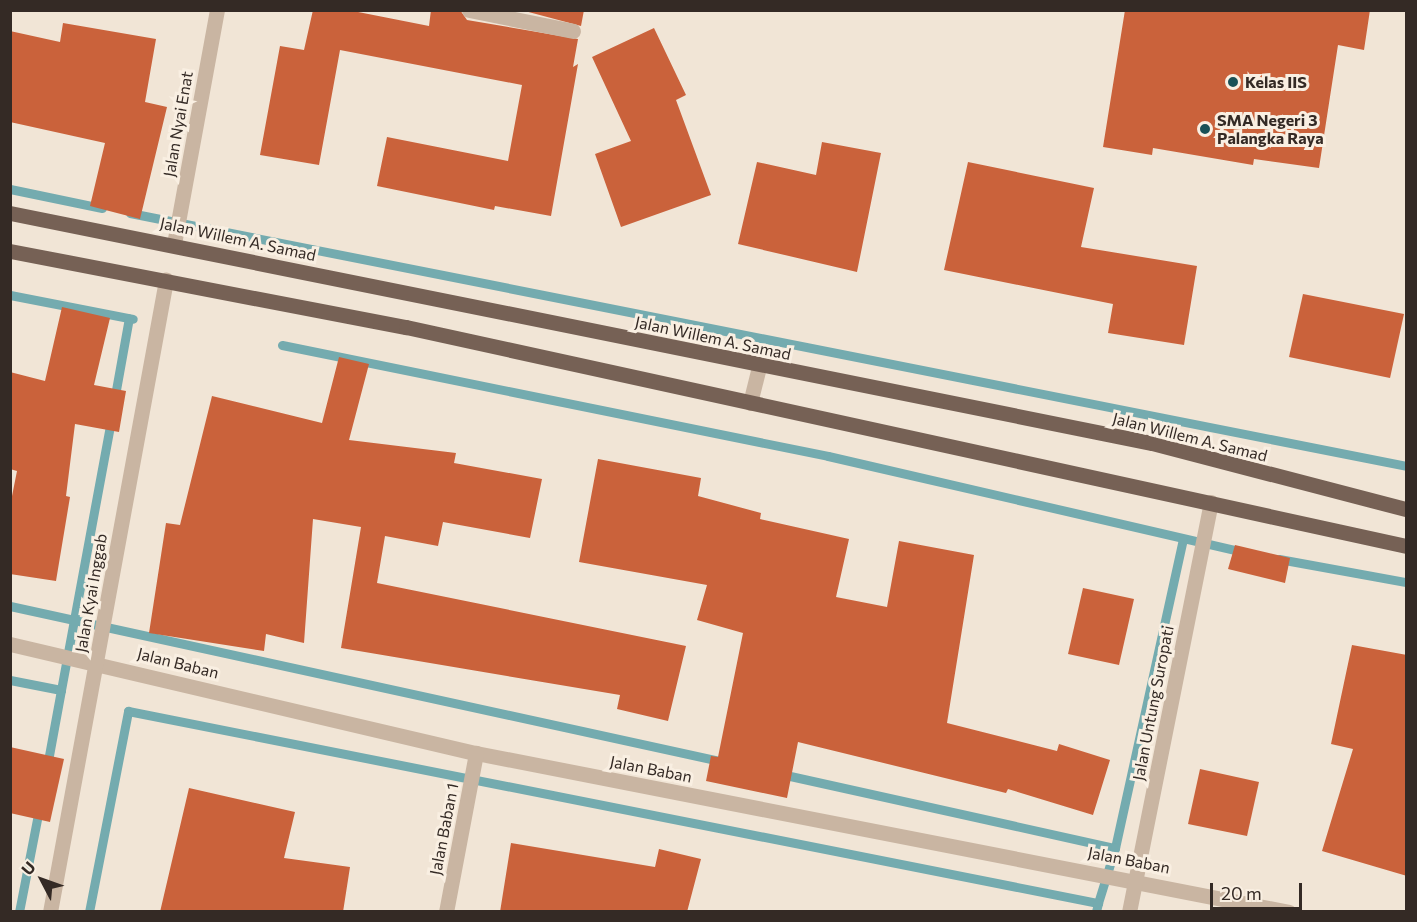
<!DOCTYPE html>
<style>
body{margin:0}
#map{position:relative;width:1417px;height:922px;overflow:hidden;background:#f1e5d6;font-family:Commissioner,sans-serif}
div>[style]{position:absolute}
.stream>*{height:9px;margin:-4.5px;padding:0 4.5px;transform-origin:4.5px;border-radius:4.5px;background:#74abaf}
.building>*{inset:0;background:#ca623b}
.minor>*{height:15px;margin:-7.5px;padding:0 7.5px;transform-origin:7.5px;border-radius:7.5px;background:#c9b5a2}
.major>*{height:15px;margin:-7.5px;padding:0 7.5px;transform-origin:7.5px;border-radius:7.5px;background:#766155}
.dots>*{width:16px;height:16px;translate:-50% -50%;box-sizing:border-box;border:3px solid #f9efe2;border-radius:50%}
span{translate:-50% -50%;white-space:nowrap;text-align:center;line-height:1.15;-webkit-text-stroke:6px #f9efe2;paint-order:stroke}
.poi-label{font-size:16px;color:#342a25;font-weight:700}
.left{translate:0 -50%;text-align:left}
.street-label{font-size:16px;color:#342a25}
.frame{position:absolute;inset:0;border:12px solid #342a25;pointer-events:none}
.north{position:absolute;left:12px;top:850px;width:60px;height:60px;-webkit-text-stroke:4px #f9efe2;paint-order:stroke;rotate:311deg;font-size:16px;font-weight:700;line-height:24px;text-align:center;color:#342a25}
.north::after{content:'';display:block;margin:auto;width:21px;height:27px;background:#342a25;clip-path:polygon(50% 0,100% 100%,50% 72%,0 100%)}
.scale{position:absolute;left:1210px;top:883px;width:92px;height:27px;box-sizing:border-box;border:3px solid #342a25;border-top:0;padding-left:8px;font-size:18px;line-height:21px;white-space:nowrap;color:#342a25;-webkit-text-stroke:4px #f9efe2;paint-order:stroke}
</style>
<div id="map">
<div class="stream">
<i style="left:10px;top:189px;width:94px;rotate:11.7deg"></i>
<i style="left:130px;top:213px;width:1301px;rotate:11.21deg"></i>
<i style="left:10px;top:295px;width:125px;rotate:11deg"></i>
<i style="left:282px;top:345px;width:557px;rotate:11.49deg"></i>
<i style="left:828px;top:456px;width:428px;rotate:13deg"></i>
<i style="left:114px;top:401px;width:84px;rotate:-79.8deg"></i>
<i style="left:1279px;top:559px;width:129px;rotate:10.3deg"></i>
<i style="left:10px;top:606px;width:727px;rotate:12.32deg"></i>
<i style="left:10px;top:680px;width:52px;rotate:11.1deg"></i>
<i style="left:61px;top:690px;width:77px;rotate:100.4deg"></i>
<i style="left:61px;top:690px;width:274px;rotate:-79.5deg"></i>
<i style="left:781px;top:774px;width:342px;rotate:12.5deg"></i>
<i style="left:1115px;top:848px;width:315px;rotate:-77.6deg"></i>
<i style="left:1098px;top:903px;width:58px;rotate:-72.8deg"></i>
<i style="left:19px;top:912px;width:105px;rotate:-79deg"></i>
<i style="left:89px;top:912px;width:205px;rotate:-79deg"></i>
<i style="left:128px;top:711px;width:989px;rotate:11.2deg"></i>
<i style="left:1098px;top:903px;width:9px;rotate:103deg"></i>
</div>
<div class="building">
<i style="clip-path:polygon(313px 10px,348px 10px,429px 26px,431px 10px,460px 10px,467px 20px,578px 39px,573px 67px,578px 64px,551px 216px,495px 206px,494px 210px,377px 186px,387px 137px,508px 161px,522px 85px,340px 50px,319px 165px,260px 155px,280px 46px,304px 50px)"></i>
<i style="clip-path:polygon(521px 10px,584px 10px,581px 26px)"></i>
<i style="clip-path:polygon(1125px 10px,1370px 10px,1364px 50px,1338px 45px,1319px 168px,1254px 159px,1253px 165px,1153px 148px,1152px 155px,1103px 147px)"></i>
<i style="clip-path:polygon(63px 23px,156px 39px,145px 102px,167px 107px,140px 219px,90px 206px,105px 143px,10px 122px,10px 31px,60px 42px)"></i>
<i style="clip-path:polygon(654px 28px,686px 95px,676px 100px,711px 195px,621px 227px,595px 154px,631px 141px,592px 57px)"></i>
<i style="clip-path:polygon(822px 142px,881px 153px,857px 272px,738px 244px,757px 162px,816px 175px)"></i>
<i style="clip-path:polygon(968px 162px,1094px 188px,1081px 247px,1197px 266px,1184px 345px,1108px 333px,1113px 304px,944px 270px)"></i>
<i style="clip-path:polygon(1303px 294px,1404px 314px,1390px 378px,1289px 357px)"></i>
<i style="clip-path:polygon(62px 307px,110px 318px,94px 385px,126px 391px,119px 432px,75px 424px,66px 496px,70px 497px,56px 581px,10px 574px,10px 506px,17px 471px,10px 469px,10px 372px,45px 381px)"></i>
<i style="clip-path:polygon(339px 357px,369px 364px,349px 440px,456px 453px,454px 463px,542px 479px,530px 538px,443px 522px,438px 546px,385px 536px,377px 583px,686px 646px,668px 721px,617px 709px,620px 695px,341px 648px,361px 527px,313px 519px,304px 643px,266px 634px,264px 651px,149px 633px,166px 523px,180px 525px,212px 396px,322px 423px)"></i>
<i style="clip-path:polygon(598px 459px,701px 478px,698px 496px,761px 513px,760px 519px,849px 539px,836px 597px,887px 607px,899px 541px,974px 555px,947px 723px,1057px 751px,1059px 744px,1110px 760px,1093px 815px,1008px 789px,1006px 793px,798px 742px,787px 798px,706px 781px,711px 756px,718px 757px,743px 633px,697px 620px,707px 585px,579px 562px)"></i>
<i style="clip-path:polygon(1235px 545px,1290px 558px,1285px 583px,1228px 569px)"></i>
<i style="clip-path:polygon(1083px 588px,1134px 599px,1119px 665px,1068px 654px)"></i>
<i style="clip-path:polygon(1352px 645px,1407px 655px,1407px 876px,1322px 851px,1353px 749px,1331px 744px)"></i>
<i style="clip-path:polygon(10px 747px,64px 759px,50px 822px,10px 813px)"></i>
<i style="clip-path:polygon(1200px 769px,1259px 782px,1247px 836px,1188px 824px)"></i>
<i style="clip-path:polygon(189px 788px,295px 812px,284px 858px,350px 867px,343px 912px,160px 912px)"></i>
<i style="clip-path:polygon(511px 843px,655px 867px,659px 849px,701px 859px,687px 912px,500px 912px)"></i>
</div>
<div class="minor">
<i style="left:469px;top:10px;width:106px;rotate:11.4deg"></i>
<i style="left:174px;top:244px;width:238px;rotate:-79.6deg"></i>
<i style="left:750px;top:403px;width:38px;rotate:-76deg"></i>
<i style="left:10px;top:644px;width:479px;rotate:13.2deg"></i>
<i style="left:476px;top:753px;width:828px;rotate:11.07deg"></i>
<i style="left:50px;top:912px;width:643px;rotate:-79.6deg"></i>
<i style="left:446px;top:912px;width:162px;rotate:-79.3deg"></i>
<i style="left:1129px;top:912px;width:418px;rotate:-78.7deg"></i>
</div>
<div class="major">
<i style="left:10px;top:213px;width:1165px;rotate:11.39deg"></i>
<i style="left:1152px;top:443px;width:262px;rotate:14.6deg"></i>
<i style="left:10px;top:251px;width:403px;rotate:10.9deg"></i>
<i style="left:406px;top:327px;width:1024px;rotate:12.35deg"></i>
</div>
<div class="dots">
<i style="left:1233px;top:82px;background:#195056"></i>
<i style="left:1205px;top:129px;background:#195056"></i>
</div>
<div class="poi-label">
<span class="left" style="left:1245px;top:82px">Kelas IIS</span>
<span class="left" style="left:1217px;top:129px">SMA Negeri 3<br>Palangka Raya</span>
</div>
<div class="street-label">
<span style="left:178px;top:124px;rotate:-80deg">Jalan Nyai Enat</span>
<span style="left:238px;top:239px;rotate:12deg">Jalan Willem A. Samad</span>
<span style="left:713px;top:338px;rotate:12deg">Jalan Willem A. Samad</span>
<span style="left:1190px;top:437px;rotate:14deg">Jalan Willem A. Samad</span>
<span style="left:91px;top:593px;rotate:-80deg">Jalan Kyai Inggab</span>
<span style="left:178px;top:663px;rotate:14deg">Jalan Baban</span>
<span style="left:1153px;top:703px;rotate:-79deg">Jalan Untung Suropati</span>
<span style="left:651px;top:769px;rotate:11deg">Jalan Baban</span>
<span style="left:444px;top:829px;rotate:-79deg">Jalan Baban 1</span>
<span style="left:1129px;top:860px;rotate:11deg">Jalan Baban</span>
</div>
<div class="frame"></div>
<div class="north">U</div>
<div class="scale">20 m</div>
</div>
